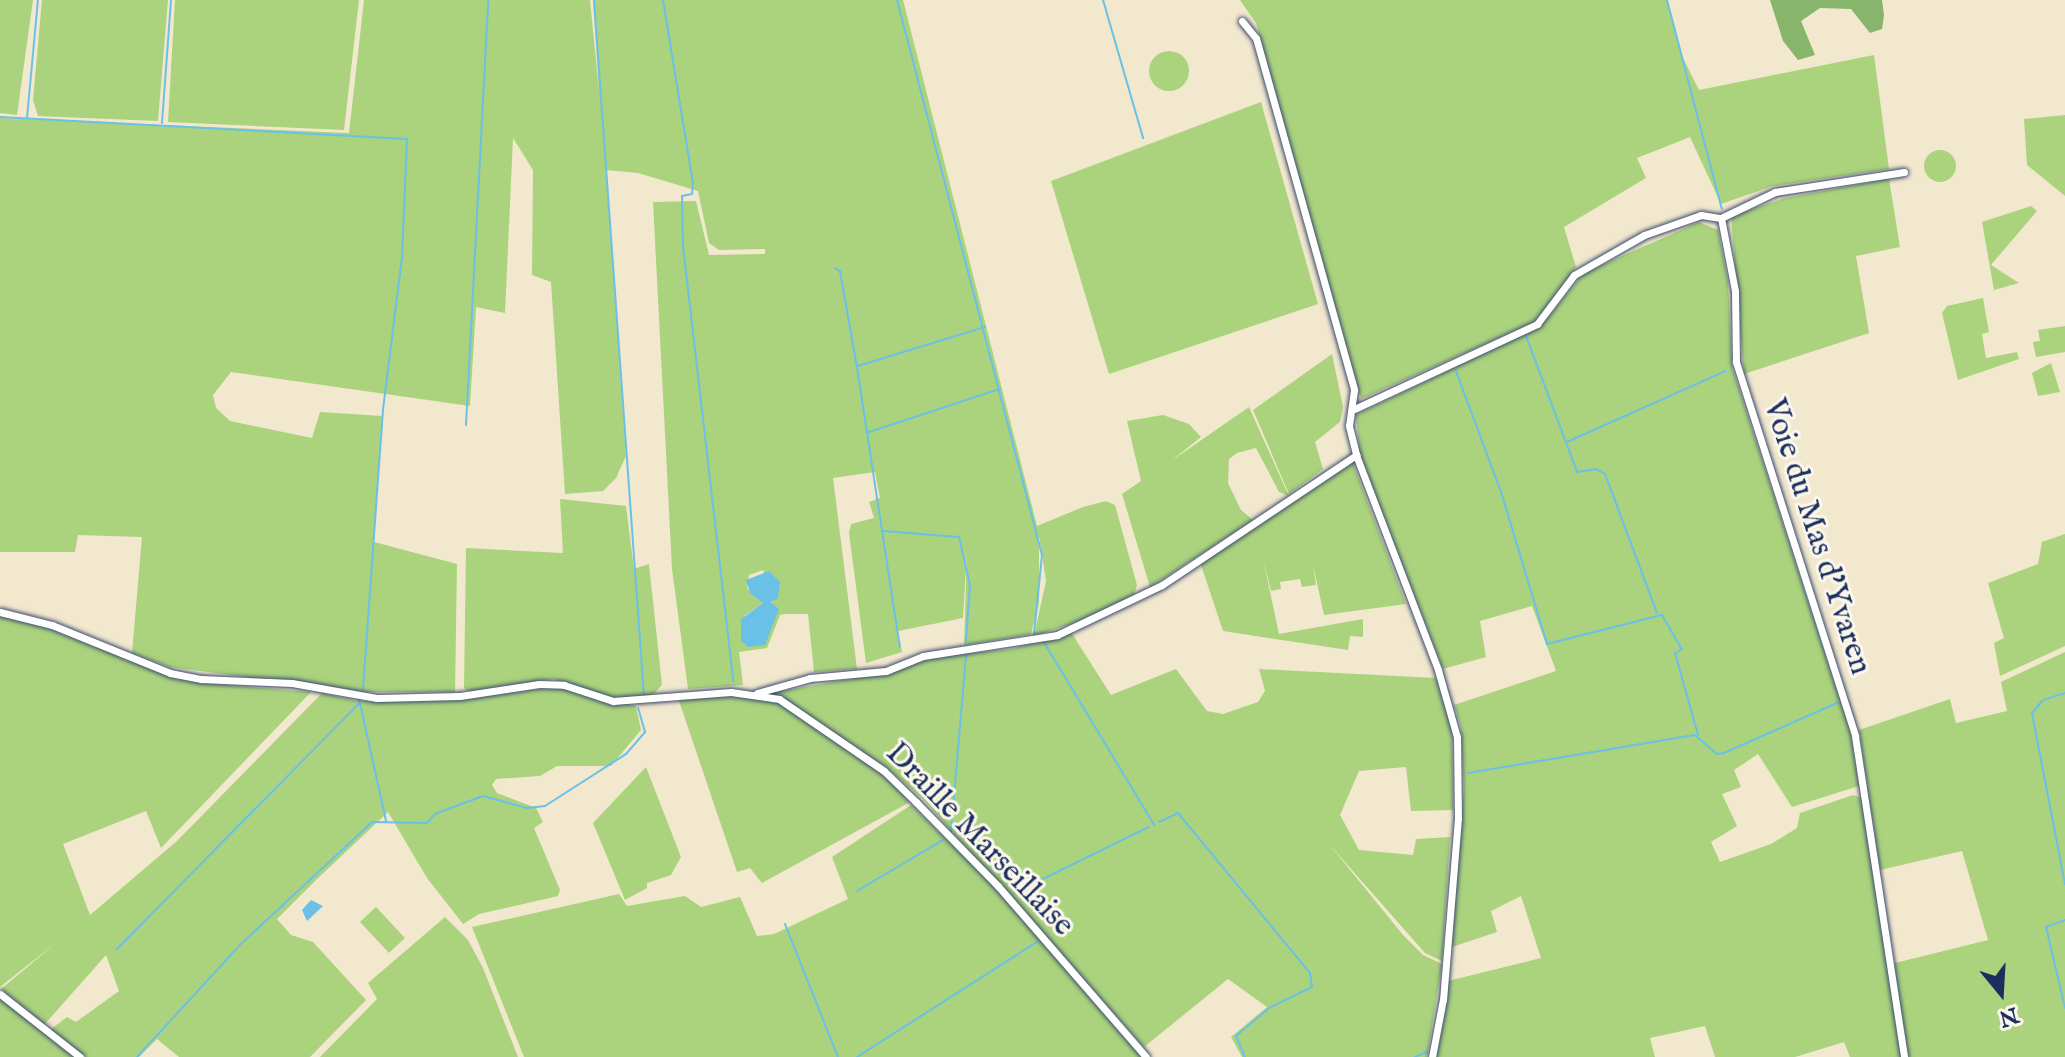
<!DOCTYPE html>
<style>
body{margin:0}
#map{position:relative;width:2065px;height:1057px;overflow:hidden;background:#f2e8ce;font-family:"IM FELL English",serif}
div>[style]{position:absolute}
.green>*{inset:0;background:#abd37d}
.round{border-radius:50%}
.forest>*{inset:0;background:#88b56c}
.water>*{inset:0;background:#6ac0e7}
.stream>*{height:2px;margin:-1px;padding:0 1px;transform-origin:1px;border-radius:1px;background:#6ac0e7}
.roads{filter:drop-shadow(0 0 2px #3b4b6f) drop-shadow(0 0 2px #3b4b6f)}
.minor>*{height:7px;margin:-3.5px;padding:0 3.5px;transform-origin:3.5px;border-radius:3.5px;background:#fff}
span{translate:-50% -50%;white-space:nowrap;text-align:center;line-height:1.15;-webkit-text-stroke:6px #fbf7ec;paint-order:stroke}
.street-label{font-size:32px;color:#1b2f5e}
.north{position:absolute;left:1961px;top:953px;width:80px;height:80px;-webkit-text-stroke:6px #fbf7ec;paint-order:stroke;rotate:162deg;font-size:22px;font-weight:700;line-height:32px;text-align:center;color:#1b2f5e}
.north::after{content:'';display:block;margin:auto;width:28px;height:36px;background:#1b2f5e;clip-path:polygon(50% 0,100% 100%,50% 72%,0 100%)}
</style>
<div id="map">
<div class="green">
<i style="clip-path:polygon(0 0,33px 0,17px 115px,0 113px)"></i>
<i style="clip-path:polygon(42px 0,168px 0,158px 121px,38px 116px,33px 100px)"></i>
<i style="clip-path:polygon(175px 0,359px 0,344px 130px,168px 122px)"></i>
<i style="clip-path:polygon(evenodd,364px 0,590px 0,599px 91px,593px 0,903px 0,1037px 526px,1083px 507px,1106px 501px,1115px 505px,1137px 585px,1134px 595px,1098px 615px,1034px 636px,1046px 581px,1039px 536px,1039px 603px,1031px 634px,964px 645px,967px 552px,963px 618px,898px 631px,902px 652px,866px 663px,849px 533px,851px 524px,874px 518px,869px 502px,880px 498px,875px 472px,833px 478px,857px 669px,814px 672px,808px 614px,786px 614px,780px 615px,767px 648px,739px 652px,743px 685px,688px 689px,672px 569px,653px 202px,696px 201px,709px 255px,765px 254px,765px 249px,719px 250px,709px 243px,698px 191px,638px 173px,606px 170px,626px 456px,616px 478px,603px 491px,565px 494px,551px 282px,532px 275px,533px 170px,513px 138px,505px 313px,476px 307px,470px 406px,231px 372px,213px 395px,216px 408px,230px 421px,312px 438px,320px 412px,382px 416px,374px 542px,457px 564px,455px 692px,363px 692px,170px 667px,132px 653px,142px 537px,78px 535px,75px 552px,0 552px,0 118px,349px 133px,364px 0,763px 570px,774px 608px,744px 645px,744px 616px,763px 603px,747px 588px,749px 575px,763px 570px)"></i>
<i style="clip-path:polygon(1240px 0,1667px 0,1683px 58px,1699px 90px,1874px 55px,1889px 169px,1773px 186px,1721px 204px,1690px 137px,1637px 158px,1646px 178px,1564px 227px,1576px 267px,1536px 321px,1361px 399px,1256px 23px)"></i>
<i class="round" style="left:1149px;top:51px;width:40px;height:40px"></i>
<i style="clip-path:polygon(1261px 102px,1318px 304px,1109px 374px,1051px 181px)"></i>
<i style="clip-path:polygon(2065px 115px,2065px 196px,2027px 165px,2024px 119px)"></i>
<i class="round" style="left:1924px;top:150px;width:32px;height:32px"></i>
<i style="clip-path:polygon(1889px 179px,1900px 247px,1856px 256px,1869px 333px,1744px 374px,1731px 216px,1785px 198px)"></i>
<i style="clip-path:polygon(2031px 206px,2037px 211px,1991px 265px,2019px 283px,1994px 290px,1982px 222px)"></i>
<i style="clip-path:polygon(1699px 222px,1718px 230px,1728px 282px,1732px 367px,1851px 734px,1859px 786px,1792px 807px,1758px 754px,1734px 770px,1741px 787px,1722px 794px,1737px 826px,1711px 842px,1720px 862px,1771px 844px,1797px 828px,1800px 813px,1853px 795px,1862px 798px,1901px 1057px,1850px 1057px,1844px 1042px,1795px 1057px,1715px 1057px,1705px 1026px,1650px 1038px,1655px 1057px,1435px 1057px,1448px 981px,1541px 958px,1521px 896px,1491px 911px,1497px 932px,1449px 948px,1464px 790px,1461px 727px,1454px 705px,1556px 671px,1532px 606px,1480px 621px,1486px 657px,1443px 669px,1360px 455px,1356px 415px,1541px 326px,1584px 273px)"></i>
<i style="clip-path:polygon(1983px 298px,1989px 332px,1982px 334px,1986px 358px,2017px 352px,2019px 359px,1958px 380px,1942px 313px,1947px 306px)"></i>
<i style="clip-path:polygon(2065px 326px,2065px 352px,2036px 357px,2033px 342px,2040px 341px,2038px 330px)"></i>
<i style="clip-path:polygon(1332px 354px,1343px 407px,1340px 422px,1315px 442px,1323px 469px,1289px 494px,1253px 410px)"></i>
<i style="clip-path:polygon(2051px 363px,2060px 392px,2038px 396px,2032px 373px)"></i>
<i style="clip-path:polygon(1249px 407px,1289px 496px,1279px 492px,1256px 448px,1237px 453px,1229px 459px,1228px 483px,1241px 510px,1253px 520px,1150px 587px,1122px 494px,1141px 481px,1127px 421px,1163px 415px,1189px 424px,1201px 437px,1171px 461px)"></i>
<i style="clip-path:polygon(1352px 461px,1406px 604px,1324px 615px,1313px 565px,1316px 585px,1302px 587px,1300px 579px,1280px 582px,1281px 589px,1271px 591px,1263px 559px,1279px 634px,1363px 619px,1363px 637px,1350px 636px,1348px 650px,1223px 631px,1200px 562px)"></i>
<i style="clip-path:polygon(560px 499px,626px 506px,634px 569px,649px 564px,662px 685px,653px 695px,612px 698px,553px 679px,470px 692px,464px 688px,466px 548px,563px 553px)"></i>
<i style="clip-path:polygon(2065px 534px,2065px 646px,2000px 676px,1994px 643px,2004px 638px,1988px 583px,2038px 564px,2042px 542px)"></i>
<i style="clip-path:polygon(0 616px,47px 628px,162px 673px,203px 683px,311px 692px,161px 848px,146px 811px,63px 844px,90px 915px,177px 841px,322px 693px,356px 701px,466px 699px,553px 687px,636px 706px,641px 730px,611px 766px,557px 766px,540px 776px,496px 779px,492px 785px,497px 793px,536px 808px,543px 822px,534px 828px,560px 890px,558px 896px,479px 914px,463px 924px,427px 878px,388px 812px,316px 880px,277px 919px,291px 935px,313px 942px,366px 1000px,310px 1057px,179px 1057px,157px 1039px,139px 1057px,86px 1057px,50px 1030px,67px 1017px,76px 1022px,119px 991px,106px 955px,44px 1025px,1px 989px,57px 942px,0 987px)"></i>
<i style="clip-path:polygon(1071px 632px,1111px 695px,1176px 669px,1207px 711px,1223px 714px,1258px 702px,1265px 691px,1259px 669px,1436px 678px,1452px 729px,1453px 810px,1411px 811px,1406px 767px,1359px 771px,1340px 815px,1359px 850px,1413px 855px,1416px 839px,1450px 837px,1442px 961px,1425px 953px,1329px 844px,1403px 935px,1423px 955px,1442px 964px,1427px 1057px,1242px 1057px,1231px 1037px,1267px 1007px,1228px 979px,1144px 1047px,923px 799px,886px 767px,770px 693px,885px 673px,927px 658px,1012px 649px)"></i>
<i style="clip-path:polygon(2065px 652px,2065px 1057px,1909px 1057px,1891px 964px,1988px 940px,1962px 851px,1880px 870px,1859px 730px,1950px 699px,1956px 723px,2007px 711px,2001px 682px)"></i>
<i style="clip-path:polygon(748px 694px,776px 701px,804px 718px,877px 769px,910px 802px,762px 883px,750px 868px,737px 872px,678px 698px)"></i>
<i style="clip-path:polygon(646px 767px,681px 857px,671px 875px,647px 883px,647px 888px,625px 900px,593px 823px)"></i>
<i style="clip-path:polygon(911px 805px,1005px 897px,1143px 1057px,524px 1057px,472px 927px,619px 894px,627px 906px,685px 896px,701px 907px,740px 897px,757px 936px,774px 934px,848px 899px,832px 857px)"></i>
<i style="clip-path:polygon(376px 907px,405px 938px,389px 953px,360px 922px)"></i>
<i style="clip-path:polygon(445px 917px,468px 940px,483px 968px,518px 1057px,320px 1057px,377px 999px,368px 983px)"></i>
<i style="clip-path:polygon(0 997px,39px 1029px,76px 1057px,0 1057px)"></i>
</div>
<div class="forest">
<i style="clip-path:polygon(1770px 0,1882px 0,1884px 15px,1882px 29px,1870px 33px,1851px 9px,1820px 8px,1801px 21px,1815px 55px,1798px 60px,1783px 41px)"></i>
</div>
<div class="water">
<i style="clip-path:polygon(769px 571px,780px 582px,778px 598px,771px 602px,779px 609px,765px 645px,748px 647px,741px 641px,741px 619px,763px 603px,750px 593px,746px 580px)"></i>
<i style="clip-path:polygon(311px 900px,323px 906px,307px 921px,302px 910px)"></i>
</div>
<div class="stream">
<i style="left:594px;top:0;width:697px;rotate:85.89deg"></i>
<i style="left:663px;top:0;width:185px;rotate:80.7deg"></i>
<i style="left:693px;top:183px;width:11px;rotate:95deg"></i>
<i style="left:692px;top:194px;width:10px;rotate:169deg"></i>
<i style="left:682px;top:196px;width:50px;rotate:88.9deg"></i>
<i style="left:683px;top:246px;width:438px;rotate:83.4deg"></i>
<i style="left:897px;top:0;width:574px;rotate:75.36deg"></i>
<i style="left:1042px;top:555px;width:79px;rotate:95.8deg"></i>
<i style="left:1103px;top:0;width:144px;rotate:73.8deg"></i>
<i style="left:1667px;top:0;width:216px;rotate:75.3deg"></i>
<i style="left:0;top:117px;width:408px;rotate:3.1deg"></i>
<i style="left:407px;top:139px;width:118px;rotate:92.4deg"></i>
<i style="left:402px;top:257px;width:154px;rotate:97.1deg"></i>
<i style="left:383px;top:410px;width:280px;rotate:94.1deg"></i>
<i style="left:27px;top:118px;width:119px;rotate:-84.7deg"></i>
<i style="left:162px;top:123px;width:123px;rotate:-85.8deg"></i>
<i style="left:835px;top:268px;width:6px;rotate:31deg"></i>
<i style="left:840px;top:271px;width:97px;rotate:80deg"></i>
<i style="left:857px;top:367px;width:283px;rotate:81.3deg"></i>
<i style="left:1526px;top:336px;width:145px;rotate:69.4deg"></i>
<i style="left:1577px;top:472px;width:19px;rotate:-9deg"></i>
<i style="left:1596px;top:469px;width:10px;rotate:29deg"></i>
<i style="left:1605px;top:474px;width:148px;rotate:69.5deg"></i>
<i style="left:858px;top:366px;width:133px;rotate:-17.1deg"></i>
<i style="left:1456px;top:371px;width:132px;rotate:69.6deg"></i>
<i style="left:1502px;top:495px;width:156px;rotate:73.2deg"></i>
<i style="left:1547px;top:644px;width:119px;rotate:-14.2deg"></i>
<i style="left:1662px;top:615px;width:39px;rotate:60deg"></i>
<i style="left:1682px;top:649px;width:8px;rotate:150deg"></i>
<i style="left:1675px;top:653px;width:85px;rotate:74.3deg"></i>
<i style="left:466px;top:425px;width:426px;rotate:-87deg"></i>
<i style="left:869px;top:432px;width:138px;rotate:-18.2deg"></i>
<i style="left:1567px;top:442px;width:174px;rotate:-24.1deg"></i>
<i style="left:883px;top:531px;width:76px;rotate:4.5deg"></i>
<i style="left:959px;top:537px;width:49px;rotate:77.1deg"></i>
<i style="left:970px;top:585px;width:56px;rotate:94.1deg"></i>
<i style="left:1042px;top:639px;width:218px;rotate:58.9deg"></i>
<i style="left:2065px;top:693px;width:23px;rotate:162deg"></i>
<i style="left:2043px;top:700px;width:17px;rotate:130deg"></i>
<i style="left:2032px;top:713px;width:175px;rotate:79.1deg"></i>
<i style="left:359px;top:699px;width:125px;rotate:77.5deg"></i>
<i style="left:1468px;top:773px;width:230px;rotate:-9.5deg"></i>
<i style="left:1695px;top:735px;width:29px;rotate:41deg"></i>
<i style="left:1717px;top:754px;width:7px;rotate:-8deg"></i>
<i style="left:1724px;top:753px;width:124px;rotate:-23.9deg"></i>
<i style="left:1159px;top:822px;width:21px;rotate:-25deg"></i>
<i style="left:1178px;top:813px;width:207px;rotate:50.5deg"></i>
<i style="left:1310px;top:973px;width:14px;rotate:82deg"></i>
<i style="left:1312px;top:987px;width:48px;rotate:154deg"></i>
<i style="left:1269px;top:1008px;width:43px;rotate:139.7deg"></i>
<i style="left:1236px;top:1036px;width:23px;rotate:67deg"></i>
<i style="left:951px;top:831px;width:177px;rotate:-85.1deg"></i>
<i style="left:857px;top:891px;width:100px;rotate:-30.7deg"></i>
<i style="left:1014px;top:893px;width:150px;rotate:-26.1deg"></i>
<i style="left:2065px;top:920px;width:20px;rotate:160deg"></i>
<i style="left:2046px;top:927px;width:83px;rotate:76.8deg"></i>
<i style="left:785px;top:924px;width:143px;rotate:68.3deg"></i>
<i style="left:117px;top:949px;width:344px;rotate:-45.4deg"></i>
<i style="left:137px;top:1057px;width:155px;rotate:-47.4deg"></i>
<i style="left:242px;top:943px;width:178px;rotate:-42.9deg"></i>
<i style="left:372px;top:822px;width:55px;rotate:1deg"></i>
<i style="left:427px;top:823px;width:12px;rotate:-48deg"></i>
<i style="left:435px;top:814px;width:51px;rotate:-20.6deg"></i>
<i style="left:483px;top:796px;width:46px;rotate:15.3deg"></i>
<i style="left:527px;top:808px;width:18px;rotate:-6deg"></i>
<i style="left:545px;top:806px;width:96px;rotate:-32.7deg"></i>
<i style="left:626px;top:754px;width:29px;rotate:-49deg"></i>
<i style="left:645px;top:732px;width:25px;rotate:-106deg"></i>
<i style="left:857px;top:1057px;width:214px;rotate:-32.6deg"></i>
<i style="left:1415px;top:1057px;width:13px;rotate:-23deg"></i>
</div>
<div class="roads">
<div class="minor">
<i style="left:1242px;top:21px;width:22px;rotate:51deg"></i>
<i style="left:1256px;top:38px;width:365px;rotate:74.4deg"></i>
<i style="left:1354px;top:390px;width:36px;rotate:98deg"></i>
<i style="left:1349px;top:426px;width:30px;rotate:76deg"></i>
<i style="left:1356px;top:455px;width:230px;rotate:69.1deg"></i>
<i style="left:1438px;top:670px;width:70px;rotate:74.2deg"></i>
<i style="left:1457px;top:737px;width:81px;rotate:89.3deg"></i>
<i style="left:1458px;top:818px;width:182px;rotate:94.7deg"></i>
<i style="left:1443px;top:999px;width:59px;rotate:100.7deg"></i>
<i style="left:1904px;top:172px;width:131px;rotate:171.2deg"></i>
<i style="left:1775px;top:192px;width:60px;rotate:154.3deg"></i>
<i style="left:1721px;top:218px;width:74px;rotate:79.1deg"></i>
<i style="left:1735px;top:291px;width:71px;rotate:89.2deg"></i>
<i style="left:1736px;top:362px;width:392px;rotate:72.3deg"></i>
<i style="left:1855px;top:736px;width:325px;rotate:81.3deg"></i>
<i style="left:1352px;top:410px;width:204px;rotate:-24.9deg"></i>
<i style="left:1537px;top:324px;width:61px;rotate:-52.9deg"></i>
<i style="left:1574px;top:275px;width:81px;rotate:-29.7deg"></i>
<i style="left:1644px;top:235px;width:60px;rotate:-19.3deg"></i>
<i style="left:1701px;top:215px;width:20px;rotate:9deg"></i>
<i style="left:0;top:612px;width:54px;rotate:14deg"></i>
<i style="left:52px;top:625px;width:127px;rotate:22.1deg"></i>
<i style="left:170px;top:673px;width:32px;rotate:11deg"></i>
<i style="left:201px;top:679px;width:91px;rotate:2.5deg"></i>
<i style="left:292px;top:683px;width:86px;rotate:10deg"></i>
<i style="left:377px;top:698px;width:83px;rotate:-1.4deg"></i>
<i style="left:460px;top:696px;width:80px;rotate:-8.6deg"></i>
<i style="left:539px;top:684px;width:25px;rotate:2deg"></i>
<i style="left:564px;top:685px;width:52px;rotate:18.1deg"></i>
<i style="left:613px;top:701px;width:118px;rotate:-4.4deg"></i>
<i style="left:731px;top:692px;width:49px;rotate:8.3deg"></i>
<i style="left:779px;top:699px;width:127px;rotate:34.4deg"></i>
<i style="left:884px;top:771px;width:45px;rotate:44.1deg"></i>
<i style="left:916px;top:802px;width:117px;rotate:45.7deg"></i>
<i style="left:998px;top:886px;width:226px;rotate:49.1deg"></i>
<i style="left:757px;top:693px;width:55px;rotate:-15.8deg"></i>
<i style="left:810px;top:678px;width:76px;rotate:-5.3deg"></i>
<i style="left:886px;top:671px;width:40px;rotate:-22deg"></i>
<i style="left:923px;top:656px;width:136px;rotate:-8.9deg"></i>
<i style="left:1057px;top:635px;width:116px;rotate:-25.5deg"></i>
<i style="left:1162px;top:585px;width:234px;rotate:-33.8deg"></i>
<i style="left:0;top:994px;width:102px;rotate:38.2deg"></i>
</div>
</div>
<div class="street-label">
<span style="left:1816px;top:537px;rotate:72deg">Voie du Mas d'Yvaren</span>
<span style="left:979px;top:840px;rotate:46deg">Draille Marseillaise</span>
</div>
<div class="north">N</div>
</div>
